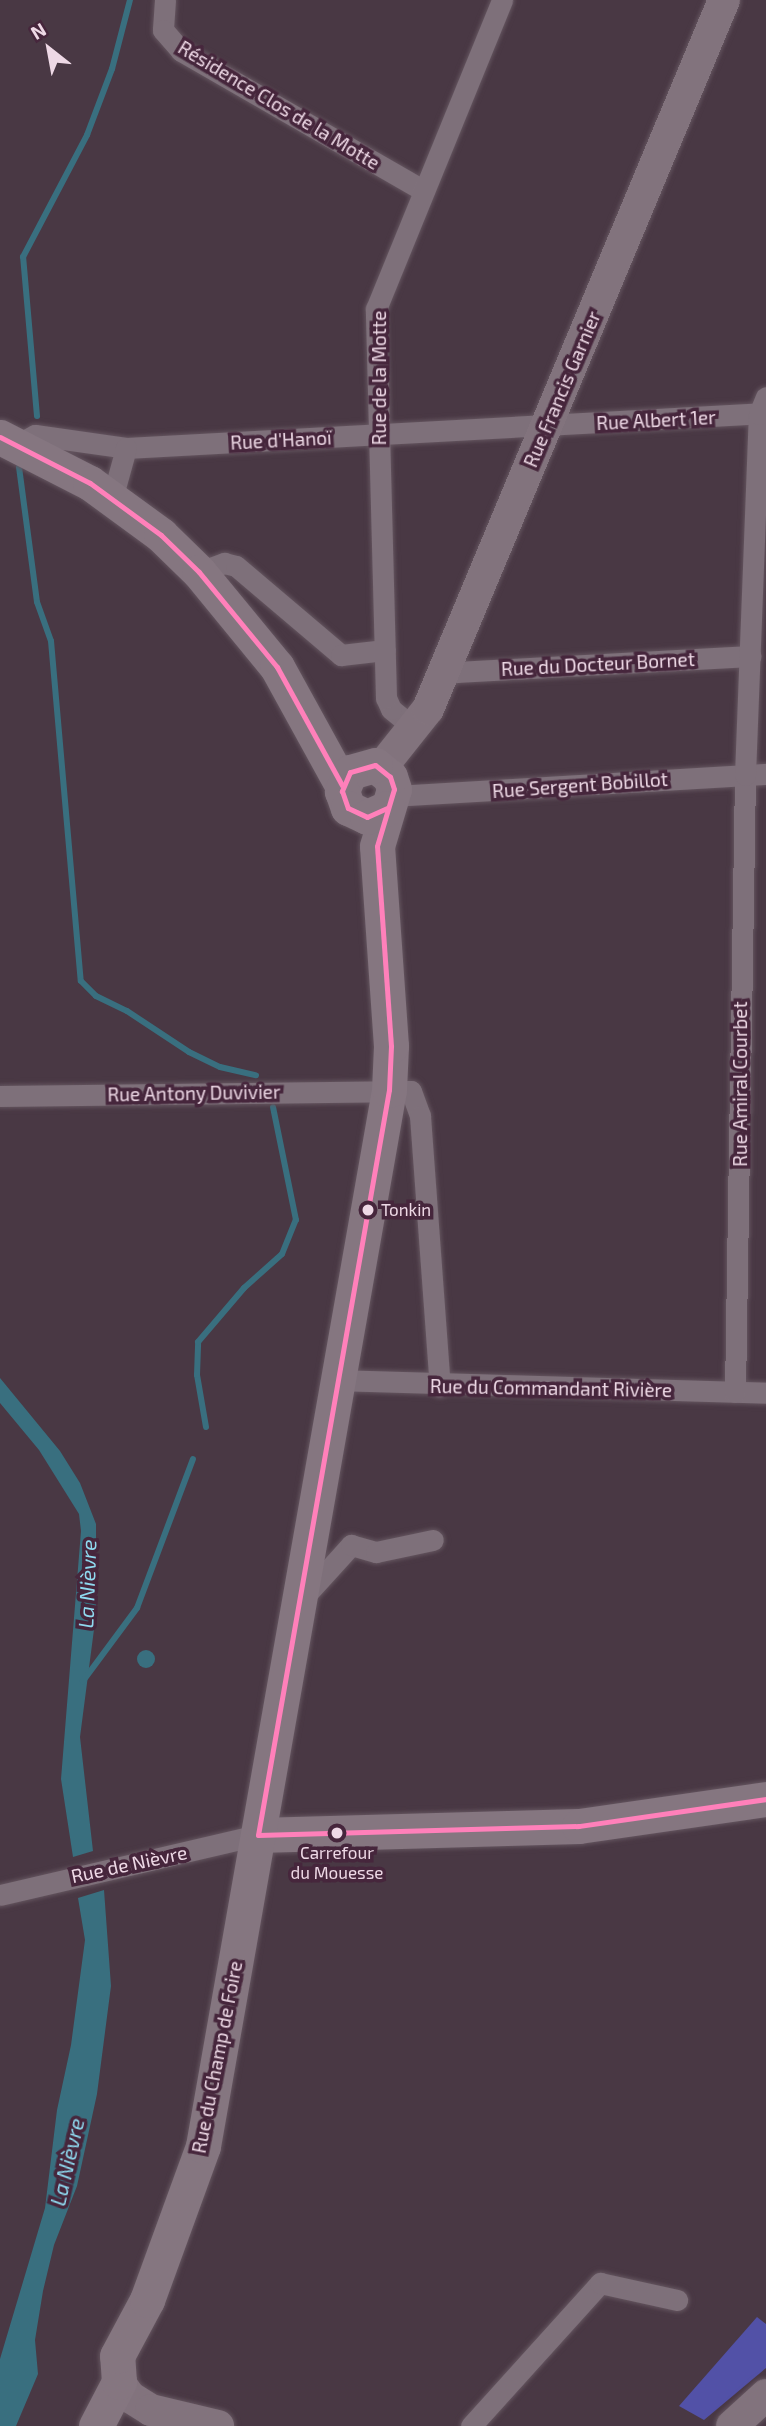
<!DOCTYPE html>
<meta charset="utf-8">
<style>
body{margin:0}
#map{position:relative;width:766px;height:2426px;overflow:hidden;background:#493844;font-family:"Exo 2",sans-serif}
div>[style]{position:absolute}
.green>*{inset:0;background:#5251a7}
.water>*{inset:0;background:#396f7f}
.round{border-radius:50%}
.stream>*{height:6px;margin:-3px;padding:0 3px;transform-origin:3px;border-radius:3px;background:#396f7f}
.roads{filter:drop-shadow(0 0 2px #64555f) drop-shadow(0 0 2px #64555f)}
.street>*{height:21px;margin:-10.5px;padding:0 10.5px;transform-origin:10.5px;border-radius:10.5px;background:#7e707a}
.secondary>*{height:32px;margin:-16px;padding:0 16px;transform-origin:16px;border-radius:16px;background:#82737d}
.primary>*{height:35px;margin:-17.5px;padding:0 17.5px;transform-origin:17.5px;border-radius:17.5px;background:#857680}
.bus-1>*{height:5px;margin:-2.5px;padding:0 2.5px;transform-origin:2.5px;border-radius:2.5px;background:#ff80ba}
.dots>*{width:19px;height:19px;translate:-50% -50%;box-sizing:border-box;border:4px solid #46263c;border-radius:50%}
span{translate:-50% -50%;white-space:nowrap;text-align:center;line-height:1.15;-webkit-text-stroke:7px #46263c;paint-order:stroke}
.bus-label{font-size:17px;color:#eed9e6}
.left{translate:0 -50%;text-align:left}
.street-label{font-size:19px;color:#eed9e6}
.water-label{font-size:21px;color:#8fd9ef;font-style:italic}
.north{position:absolute;left:14px;top:14px;width:70px;height:70px;-webkit-text-stroke:5px #46263c;paint-order:stroke;rotate:329deg;font-size:19px;font-weight:700;line-height:28px;text-align:center;color:#eed9e6}
.north::after{content:'';display:block;margin:auto;width:24px;height:32px;background:#eed9e6;clip-path:polygon(50% 0,100% 100%,50% 72%,0 100%)}
</style>
<div id="map">
<div class="green">
<i style="clip-path:polygon(757px 2317px,766px 2324px,766px 2368px,704px 2420px,679px 2406px)"></i>
</div>
<div class="water">
<i style="clip-path:polygon(0 1378px,60px 1451px,80px 1483px,96px 1524px,96px 1614px,80px 1737px,93px 1851px,73px 1857px,61px 1779px,81px 1531px,79px 1514px,39px 1450px,0 1403px)"></i>
<i class="round" style="left:137px;top:1650px;width:18px;height:18px"></i>
<i style="clip-path:polygon(104px 1890px,111px 1986px,97px 2094px,77px 2186px,54px 2245px,43px 2291px,35px 2340px,38px 2374px,16px 2426px,0 2426px,0 2359px,45px 2208px,57px 2110px,71px 2045px,85px 1940px,78px 1898px)"></i>
</div>
<div class="stream">
<i style="left:37px;top:416px;width:160px;rotate:-95deg"></i>
<i style="left:23px;top:257px;width:138px;rotate:-62.3deg"></i>
<i style="left:87px;top:135px;width:71px;rotate:-69.3deg"></i>
<i style="left:112px;top:69px;width:71px;rotate:-75.4deg"></i>
<i style="left:19px;top:467px;width:136px;rotate:82.4deg"></i>
<i style="left:37px;top:602px;width:41px;rotate:70.3deg"></i>
<i style="left:51px;top:641px;width:341px;rotate:85deg"></i>
<i style="left:81px;top:981px;width:21px;rotate:45deg"></i>
<i style="left:96px;top:996px;width:34px;rotate:26deg"></i>
<i style="left:127px;top:1011px;width:74px;rotate:33.5deg"></i>
<i style="left:189px;top:1052px;width:34px;rotate:26deg"></i>
<i style="left:220px;top:1067px;width:37px;rotate:13deg"></i>
<i style="left:206px;top:1427px;width:53px;rotate:-99.8deg"></i>
<i style="left:197px;top:1375px;width:33px;rotate:-88deg"></i>
<i style="left:198px;top:1342px;width:71px;rotate:-49.6deg"></i>
<i style="left:244px;top:1288px;width:51px;rotate:-41.8deg"></i>
<i style="left:282px;top:1254px;width:37px;rotate:-68deg"></i>
<i style="left:296px;top:1220px;width:115px;rotate:-101.5deg"></i>
<i style="left:83px;top:1681px;width:91px;rotate:-53.5deg"></i>
<i style="left:137px;top:1608px;width:159px;rotate:-69.4deg"></i>
</div>
<div class="roads">
<div class="street">
<i style="left:165px;top:0;width:30px;rotate:94deg"></i>
<i style="left:163px;top:30px;width:28px;rotate:49deg"></i>
<i style="left:181px;top:51px;width:280px;rotate:29.9deg"></i>
<i style="left:18px;top:444px;width:19px;rotate:-28deg"></i>
<i style="left:35px;top:435px;width:92px;rotate:8.1deg"></i>
<i style="left:126px;top:448px;width:641px;rotate:-3.13deg"></i>
<i style="left:112px;top:499px;width:53px;rotate:-74.6deg"></i>
<i style="left:199px;top:572px;width:27px;rotate:-20deg"></i>
<i style="left:224px;top:563px;width:12px;rotate:14deg"></i>
<i style="left:236px;top:566px;width:138px;rotate:40.3deg"></i>
<i style="left:341px;top:655px;width:44px;rotate:-6.5deg"></i>
<i style="left:446px;top:668px;width:11px;rotate:22deg"></i>
<i style="left:456px;top:672px;width:295px;rotate:-3.1deg"></i>
<i style="left:413px;top:727px;width:28px;rotate:-141deg"></i>
<i style="left:391px;top:709px;width:12px;rotate:-114deg"></i>
<i style="left:386px;top:698px;width:389px;rotate:-91.5deg"></i>
<i style="left:376px;top:309px;width:334px;rotate:-67.8deg"></i>
<i style="left:393px;top:796px;width:374px;rotate:-3.4deg"></i>
<i style="left:0;top:1096px;width:411px;rotate:-0.7deg"></i>
<i style="left:411px;top:1091px;width:27px;rotate:70deg"></i>
<i style="left:420px;top:1116px;width:271px;rotate:85.8deg"></i>
<i style="left:337px;top:1380px;width:429px;rotate:1.7deg"></i>
<i style="left:735px;top:1392px;width:617px;rotate:-89.07deg"></i>
<i style="left:745px;top:775px;width:361px;rotate:-87.8deg"></i>
<i style="left:759px;top:414px;width:18px;rotate:-68deg"></i>
<i style="left:303px;top:1598px;width:72px;rotate:-47.8deg"></i>
<i style="left:351px;top:1545px;width:26px;rotate:16deg"></i>
<i style="left:376px;top:1552px;width:58px;rotate:-11.9deg"></i>
<i style="left:0;top:1895px;width:265px;rotate:-13.1deg"></i>
<i style="left:471px;top:2426px;width:193px;rotate:-47.9deg"></i>
<i style="left:600px;top:2283px;width:79px;rotate:12.4deg"></i>
</div>
<div class="secondary">
<i style="left:381px;top:768px;width:75px;rotate:-51.5deg"></i>
<i style="left:428px;top:709px;width:768px;rotate:-67.34deg"></i>
<i style="left:119px;top:2382px;width:19px;rotate:54deg"></i>
<i style="left:130px;top:2397px;width:25px;rotate:32deg"></i>
<i style="left:151px;top:2410px;width:69px;rotate:13.4deg"></i>
<i style="left:732px;top:2426px;width:46px;rotate:-42.4deg"></i>
</div>
<div class="primary">
<i style="left:0;top:437px;width:101px;rotate:27.1deg"></i>
<i style="left:90px;top:483px;width:88px;rotate:36.2deg"></i>
<i style="left:161px;top:535px;width:53px;rotate:44.2deg"></i>
<i style="left:199px;top:572px;width:123px;rotate:50.6deg"></i>
<i style="left:277px;top:667px;width:135px;rotate:61.2deg"></i>
<i style="left:258px;top:1835px;width:321px;rotate:-1.6deg"></i>
<i style="left:579px;top:1826px;width:189px;rotate:-8.2deg"></i>
<i style="left:96px;top:2426px;width:50px;rotate:-62.4deg"></i>
<i style="left:119px;top:2382px;width:26px;rotate:-94deg"></i>
<i style="left:117px;top:2356px;width:64px;rotate:-61.8deg"></i>
<i style="left:147px;top:2300px;width:164px;rotate:-70deg"></i>
<i style="left:203px;top:2146px;width:1072px;rotate:-80.01deg"></i>
<i style="left:389px;top:1090px;width:44px;rotate:-87.4deg"></i>
<i style="left:391px;top:1046px;width:200px;rotate:-94deg"></i>
<i style="left:377px;top:846px;width:59px;rotate:-73.4deg"></i>
<i style="left:394px;top:789px;width:13px;rotate:-108deg"></i>
<i style="left:390px;top:777px;width:19px;rotate:-141deg"></i>
<i style="left:375px;top:765px;width:26px;rotate:164deg"></i>
<i style="left:350px;top:772px;width:21px;rotate:113deg"></i>
<i style="left:342px;top:791px;width:18px;rotate:71deg"></i>
<i style="left:348px;top:808px;width:21px;rotate:25deg"></i>
<i style="left:367px;top:817px;width:22px;rotate:-24deg"></i>
</div>
</div>
<div class="bus-1">
<i style="left:0;top:437px;width:101px;rotate:27.1deg"></i>
<i style="left:90px;top:483px;width:88px;rotate:36.2deg"></i>
<i style="left:161px;top:535px;width:53px;rotate:44.2deg"></i>
<i style="left:199px;top:572px;width:123px;rotate:50.6deg"></i>
<i style="left:277px;top:667px;width:135px;rotate:61.2deg"></i>
<i style="left:258px;top:1835px;width:756px;rotate:-80.03deg"></i>
<i style="left:389px;top:1090px;width:44px;rotate:-87.4deg"></i>
<i style="left:391px;top:1046px;width:200px;rotate:-94deg"></i>
<i style="left:377px;top:846px;width:59px;rotate:-73.4deg"></i>
<i style="left:394px;top:789px;width:13px;rotate:-108deg"></i>
<i style="left:390px;top:777px;width:19px;rotate:-141deg"></i>
<i style="left:375px;top:765px;width:26px;rotate:164deg"></i>
<i style="left:350px;top:772px;width:21px;rotate:113deg"></i>
<i style="left:342px;top:791px;width:18px;rotate:71deg"></i>
<i style="left:348px;top:808px;width:21px;rotate:25deg"></i>
<i style="left:367px;top:817px;width:22px;rotate:-24deg"></i>
<i style="left:258px;top:1835px;width:321px;rotate:-1.6deg"></i>
<i style="left:579px;top:1826px;width:189px;rotate:-8.2deg"></i>
</div>
<div class="dots">
<i style="left:368px;top:1210px;background:#eed9e6"></i>
<i style="left:337px;top:1833px;background:#eed9e6"></i>
</div>
<div class="bus-label">
<span class="left" style="left:381px;top:1210px">Tonkin</span>
<span style="left:337px;top:1863px">Carrefour<br>du Mouesse</span>
</div>
<div class="street-label">
<span style="left:279px;top:105px;rotate:31deg">Résidence Clos de la Motte</span>
<span style="left:379px;top:378px;rotate:-90deg">Rue de la Motte</span>
<span style="left:562px;top:389px;rotate:-67deg">Rue Francis Garnier</span>
<span style="left:656px;top:420px;rotate:-3deg">Rue Albert 1er</span>
<span style="left:281px;top:440px;rotate:-3deg">Rue d'Hanoï</span>
<span style="left:598px;top:664px;rotate:-3deg">Rue du Docteur Bornet</span>
<span style="left:580px;top:785px;rotate:-4deg">Rue Sergent Bobillot</span>
<span style="left:740px;top:1084px;rotate:-90deg">Rue Amiral Courbet</span>
<span style="left:194px;top:1093px;rotate:-1deg">Rue Antony Duvivier</span>
<span style="left:551px;top:1388px;rotate:1deg">Rue du Commandant Rivière</span>
<span style="left:129px;top:1864px;rotate:-12deg">Rue de Nièvre</span>
<span style="left:217px;top:2057px;rotate:-79deg">Rue du Champ de Foire</span>
</div>
<div class="water-label">
<span style="left:87px;top:1584px;rotate:-88deg">La Nièvre</span>
<span style="left:67px;top:2162px;rotate:-77deg">La Nièvre</span>
</div>
<div class="north">N</div>
</div>
